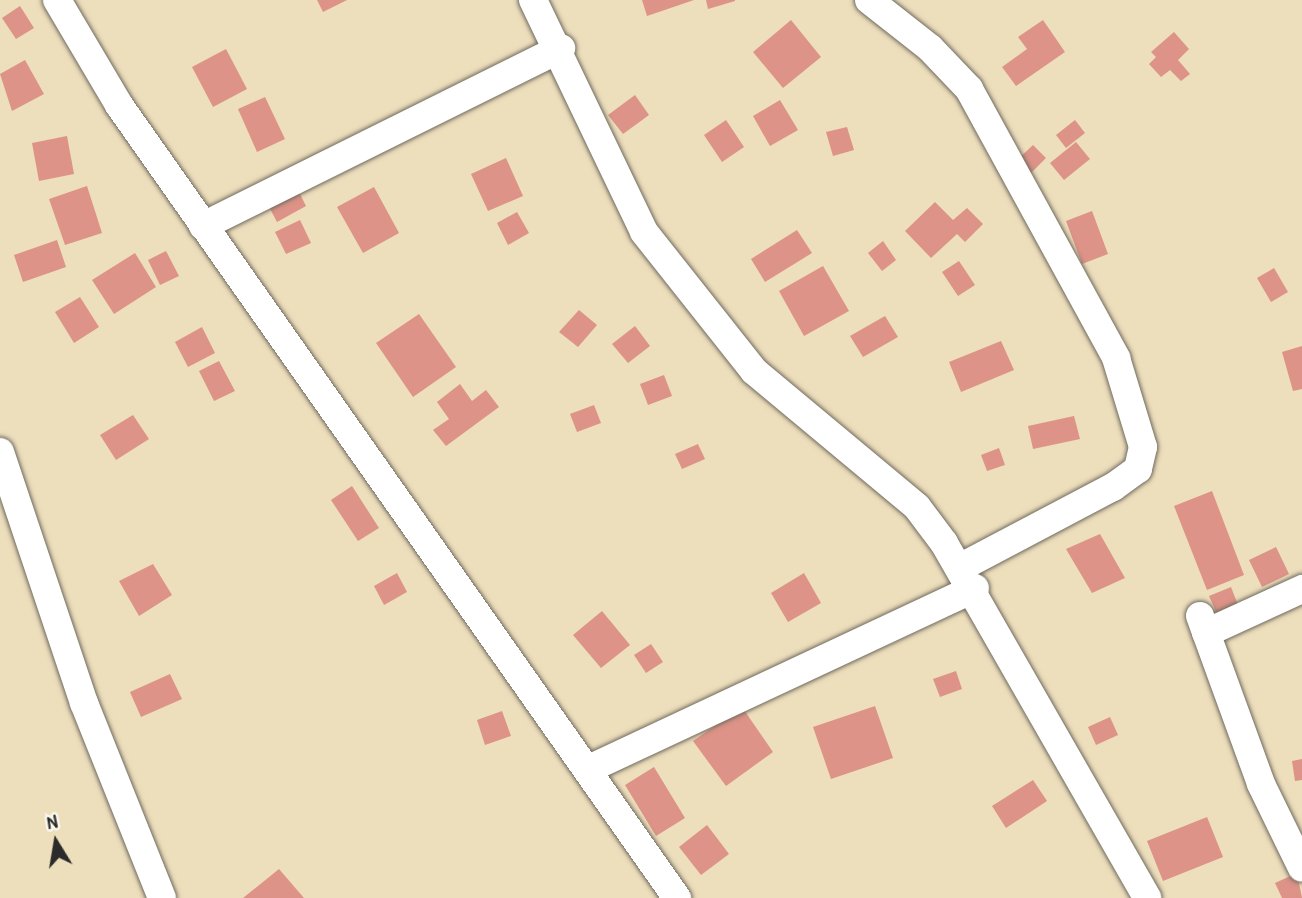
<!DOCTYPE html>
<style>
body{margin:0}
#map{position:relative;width:1302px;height:898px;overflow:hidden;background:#eddebc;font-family:"Patrick Hand",sans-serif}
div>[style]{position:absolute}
.building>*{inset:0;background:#dd9387}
.roads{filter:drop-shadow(0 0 2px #6f6a5e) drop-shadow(0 0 2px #6f6a5e)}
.minor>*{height:28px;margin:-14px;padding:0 14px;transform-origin:14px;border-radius:14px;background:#fff}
span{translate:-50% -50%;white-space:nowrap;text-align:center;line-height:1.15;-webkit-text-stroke:6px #fbf7ec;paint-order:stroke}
.north{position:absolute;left:21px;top:807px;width:70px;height:70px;-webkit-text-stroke:5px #fbf7ec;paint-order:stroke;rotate:349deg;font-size:19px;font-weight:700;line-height:28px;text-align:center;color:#2b2b2b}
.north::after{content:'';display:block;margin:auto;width:24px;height:32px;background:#2b2b2b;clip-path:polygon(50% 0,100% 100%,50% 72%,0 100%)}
</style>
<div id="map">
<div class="building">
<i style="clip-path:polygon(317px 0,347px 0,323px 12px)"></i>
<i style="clip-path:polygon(642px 0,694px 0,647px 16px)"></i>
<i style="clip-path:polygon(706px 0,735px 0,735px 1px,708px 9px)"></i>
<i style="clip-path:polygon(20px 6px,34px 28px,16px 39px,2px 18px)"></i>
<i style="clip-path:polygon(791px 20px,821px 57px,783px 88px,753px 52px)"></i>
<i style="clip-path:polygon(1043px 20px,1065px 52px,1016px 86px,1002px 67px,1027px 49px,1018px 37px)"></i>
<i style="clip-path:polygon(1174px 32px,1189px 49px,1178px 60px,1190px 74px,1181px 81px,1170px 70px,1161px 77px,1149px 64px,1156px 57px,1151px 52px)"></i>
<i style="clip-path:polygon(226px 49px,247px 89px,213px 107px,192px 67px)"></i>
<i style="clip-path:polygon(25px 60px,44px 94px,12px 111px,0 74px)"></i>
<i style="clip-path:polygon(635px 95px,649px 115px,623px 134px,608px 115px)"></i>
<i style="clip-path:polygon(265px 97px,285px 139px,257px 152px,238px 109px)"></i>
<i style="clip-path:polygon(780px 100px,798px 130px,770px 146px,753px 116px)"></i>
<i style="clip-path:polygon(726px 120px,744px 147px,722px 162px,704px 135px)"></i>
<i style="clip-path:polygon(1075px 120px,1085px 133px,1066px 148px,1056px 135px)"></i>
<i style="clip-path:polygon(847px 127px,854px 150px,833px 156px,826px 132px)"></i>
<i style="clip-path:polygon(67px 136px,74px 174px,39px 181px,32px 143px)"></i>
<i style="clip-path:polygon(1076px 142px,1090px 159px,1064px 180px,1050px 163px)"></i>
<i style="clip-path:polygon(1033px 145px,1046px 158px,1030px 174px,1017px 160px)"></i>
<i style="clip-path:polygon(506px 158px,523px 196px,488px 211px,471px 174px)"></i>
<i style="clip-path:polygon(87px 186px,102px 233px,65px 245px,49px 199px)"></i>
<i style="clip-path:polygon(374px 187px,399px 233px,363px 253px,337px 207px)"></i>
<i style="clip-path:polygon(298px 190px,306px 206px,277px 222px,268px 205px)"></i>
<i style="clip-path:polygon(935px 202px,953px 220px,967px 208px,983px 224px,965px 242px,957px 234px,931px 258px,905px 231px)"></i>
<i style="clip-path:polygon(1092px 211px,1108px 254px,1082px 264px,1066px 221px)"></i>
<i style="clip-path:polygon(517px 212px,529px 233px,508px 245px,497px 223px)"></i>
<i style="clip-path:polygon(300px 220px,311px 243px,286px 254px,275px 232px)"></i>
<i style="clip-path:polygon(797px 230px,812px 253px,765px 282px,751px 259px)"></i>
<i style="clip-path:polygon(57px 240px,66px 267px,23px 282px,14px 255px)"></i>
<i style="clip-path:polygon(883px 241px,896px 260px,882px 271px,868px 253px)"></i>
<i style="clip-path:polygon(166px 251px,179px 276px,160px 285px,148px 260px)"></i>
<i style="clip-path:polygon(135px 253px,156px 287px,114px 314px,92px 280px)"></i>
<i style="clip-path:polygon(959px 261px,975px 285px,958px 296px,942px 272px)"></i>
<i style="clip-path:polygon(823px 266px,849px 311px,804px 336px,779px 291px)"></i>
<i style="clip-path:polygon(1274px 268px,1288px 292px,1271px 302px,1257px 278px)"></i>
<i style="clip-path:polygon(80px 297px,99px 327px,74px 343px,55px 312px)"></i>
<i style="clip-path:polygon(579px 310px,597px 325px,578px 347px,559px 332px)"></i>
<i style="clip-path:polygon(419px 314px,456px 367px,413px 397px,376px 343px)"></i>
<i style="clip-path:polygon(885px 316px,898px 337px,863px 357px,850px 336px)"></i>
<i style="clip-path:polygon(635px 326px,650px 346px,628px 363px,612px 344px)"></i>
<i style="clip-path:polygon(202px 327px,215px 353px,188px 367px,175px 342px)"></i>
<i style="clip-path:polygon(1001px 341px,1014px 370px,961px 392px,949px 362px)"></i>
<i style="clip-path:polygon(1302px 346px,1302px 389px,1293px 391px,1282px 352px)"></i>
<i style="clip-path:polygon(219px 361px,235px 391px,214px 401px,199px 371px)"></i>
<i style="clip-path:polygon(664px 375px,672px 396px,648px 405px,640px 384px)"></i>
<i style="clip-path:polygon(460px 384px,472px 401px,486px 390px,499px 407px,446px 446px,433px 430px,449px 419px,437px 402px)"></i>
<i style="clip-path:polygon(594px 405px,601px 423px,577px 432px,570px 414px)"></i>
<i style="clip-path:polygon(133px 415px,149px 439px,116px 460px,100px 435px)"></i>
<i style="clip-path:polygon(1074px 416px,1080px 439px,1033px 449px,1028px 426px)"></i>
<i style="clip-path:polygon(698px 444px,705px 459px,682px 469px,675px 454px)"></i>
<i style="clip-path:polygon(999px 448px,1005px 465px,987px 471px,981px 455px)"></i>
<i style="clip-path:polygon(352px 486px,379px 528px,358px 541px,331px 500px)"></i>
<i style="clip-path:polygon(1212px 491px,1244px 575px,1207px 590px,1174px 506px)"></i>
<i style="clip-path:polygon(1100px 534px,1125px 578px,1092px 593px,1066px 549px)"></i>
<i style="clip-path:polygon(1276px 547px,1289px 574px,1262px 587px,1249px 560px)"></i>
<i style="clip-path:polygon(153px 564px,172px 595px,139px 616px,119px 581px)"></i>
<i style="clip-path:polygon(397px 573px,407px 592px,384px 605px,374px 586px)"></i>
<i style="clip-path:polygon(804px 573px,821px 603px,788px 622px,771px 593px)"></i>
<i style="clip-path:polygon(1231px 587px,1238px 605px,1217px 614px,1209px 596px)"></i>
<i style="clip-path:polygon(602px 611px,630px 645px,601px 668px,573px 635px)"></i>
<i style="clip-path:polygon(651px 644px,663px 662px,646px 673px,634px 655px)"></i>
<i style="clip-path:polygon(956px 671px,962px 689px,940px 697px,933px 679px)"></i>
<i style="clip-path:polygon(170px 674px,182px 699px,141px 717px,130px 692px)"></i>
<i style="clip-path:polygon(875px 706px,893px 758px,831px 779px,813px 727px)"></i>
<i style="clip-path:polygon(742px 707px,773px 752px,726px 786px,693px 741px)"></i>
<i style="clip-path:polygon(502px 711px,511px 736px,485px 745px,477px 720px)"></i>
<i style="clip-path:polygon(1110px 717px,1118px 735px,1096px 745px,1088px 727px)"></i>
<i style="clip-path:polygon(1302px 759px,1302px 780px,1295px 781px,1292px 761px)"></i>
<i style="clip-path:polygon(654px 767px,685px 818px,656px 836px,625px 785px)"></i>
<i style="clip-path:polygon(1033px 780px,1047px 801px,1006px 828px,992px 806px)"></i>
<i style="clip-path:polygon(1207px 817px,1223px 857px,1163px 881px,1147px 841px)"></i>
<i style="clip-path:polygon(707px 825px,729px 854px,701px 875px,679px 847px)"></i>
<i style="clip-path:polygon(279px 869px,304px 898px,243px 898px)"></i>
<i style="clip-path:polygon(1297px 873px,1302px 898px,1282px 898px,1275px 883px)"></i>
</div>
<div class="roads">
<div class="minor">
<i style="left:57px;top:0;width:122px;rotate:59.4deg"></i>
<i style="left:119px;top:105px;width:970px;rotate:54.87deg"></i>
<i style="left:533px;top:0;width:257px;rotate:64.4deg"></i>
<i style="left:644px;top:232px;width:177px;rotate:51.6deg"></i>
<i style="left:754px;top:371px;width:212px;rotate:39.8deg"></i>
<i style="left:917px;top:507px;width:45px;rotate:53.1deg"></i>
<i style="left:944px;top:543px;width:409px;rotate:60.2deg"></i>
<i style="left:869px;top:0;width:78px;rotate:38.2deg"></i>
<i style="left:930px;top:48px;width:57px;rotate:46.4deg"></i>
<i style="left:969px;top:89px;width:307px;rotate:61.3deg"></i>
<i style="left:1116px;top:358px;width:93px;rotate:73.1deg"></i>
<i style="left:1143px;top:447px;width:23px;rotate:103deg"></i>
<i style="left:1138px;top:469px;width:31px;rotate:144deg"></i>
<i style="left:1113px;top:487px;width:172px;rotate:152.2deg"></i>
<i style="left:203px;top:226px;width:400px;rotate:-26.4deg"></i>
<i style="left:0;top:452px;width:265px;rotate:71.5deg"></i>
<i style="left:84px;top:703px;width:210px;rotate:68.2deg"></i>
<i style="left:1200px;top:616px;width:179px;rotate:70deg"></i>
<i style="left:1261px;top:784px;width:93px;rotate:64deg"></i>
<i style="left:1206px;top:633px;width:106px;rotate:-24.6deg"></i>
<i style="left:591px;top:768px;width:424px;rotate:-25.1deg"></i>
</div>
</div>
<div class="north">N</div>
</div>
